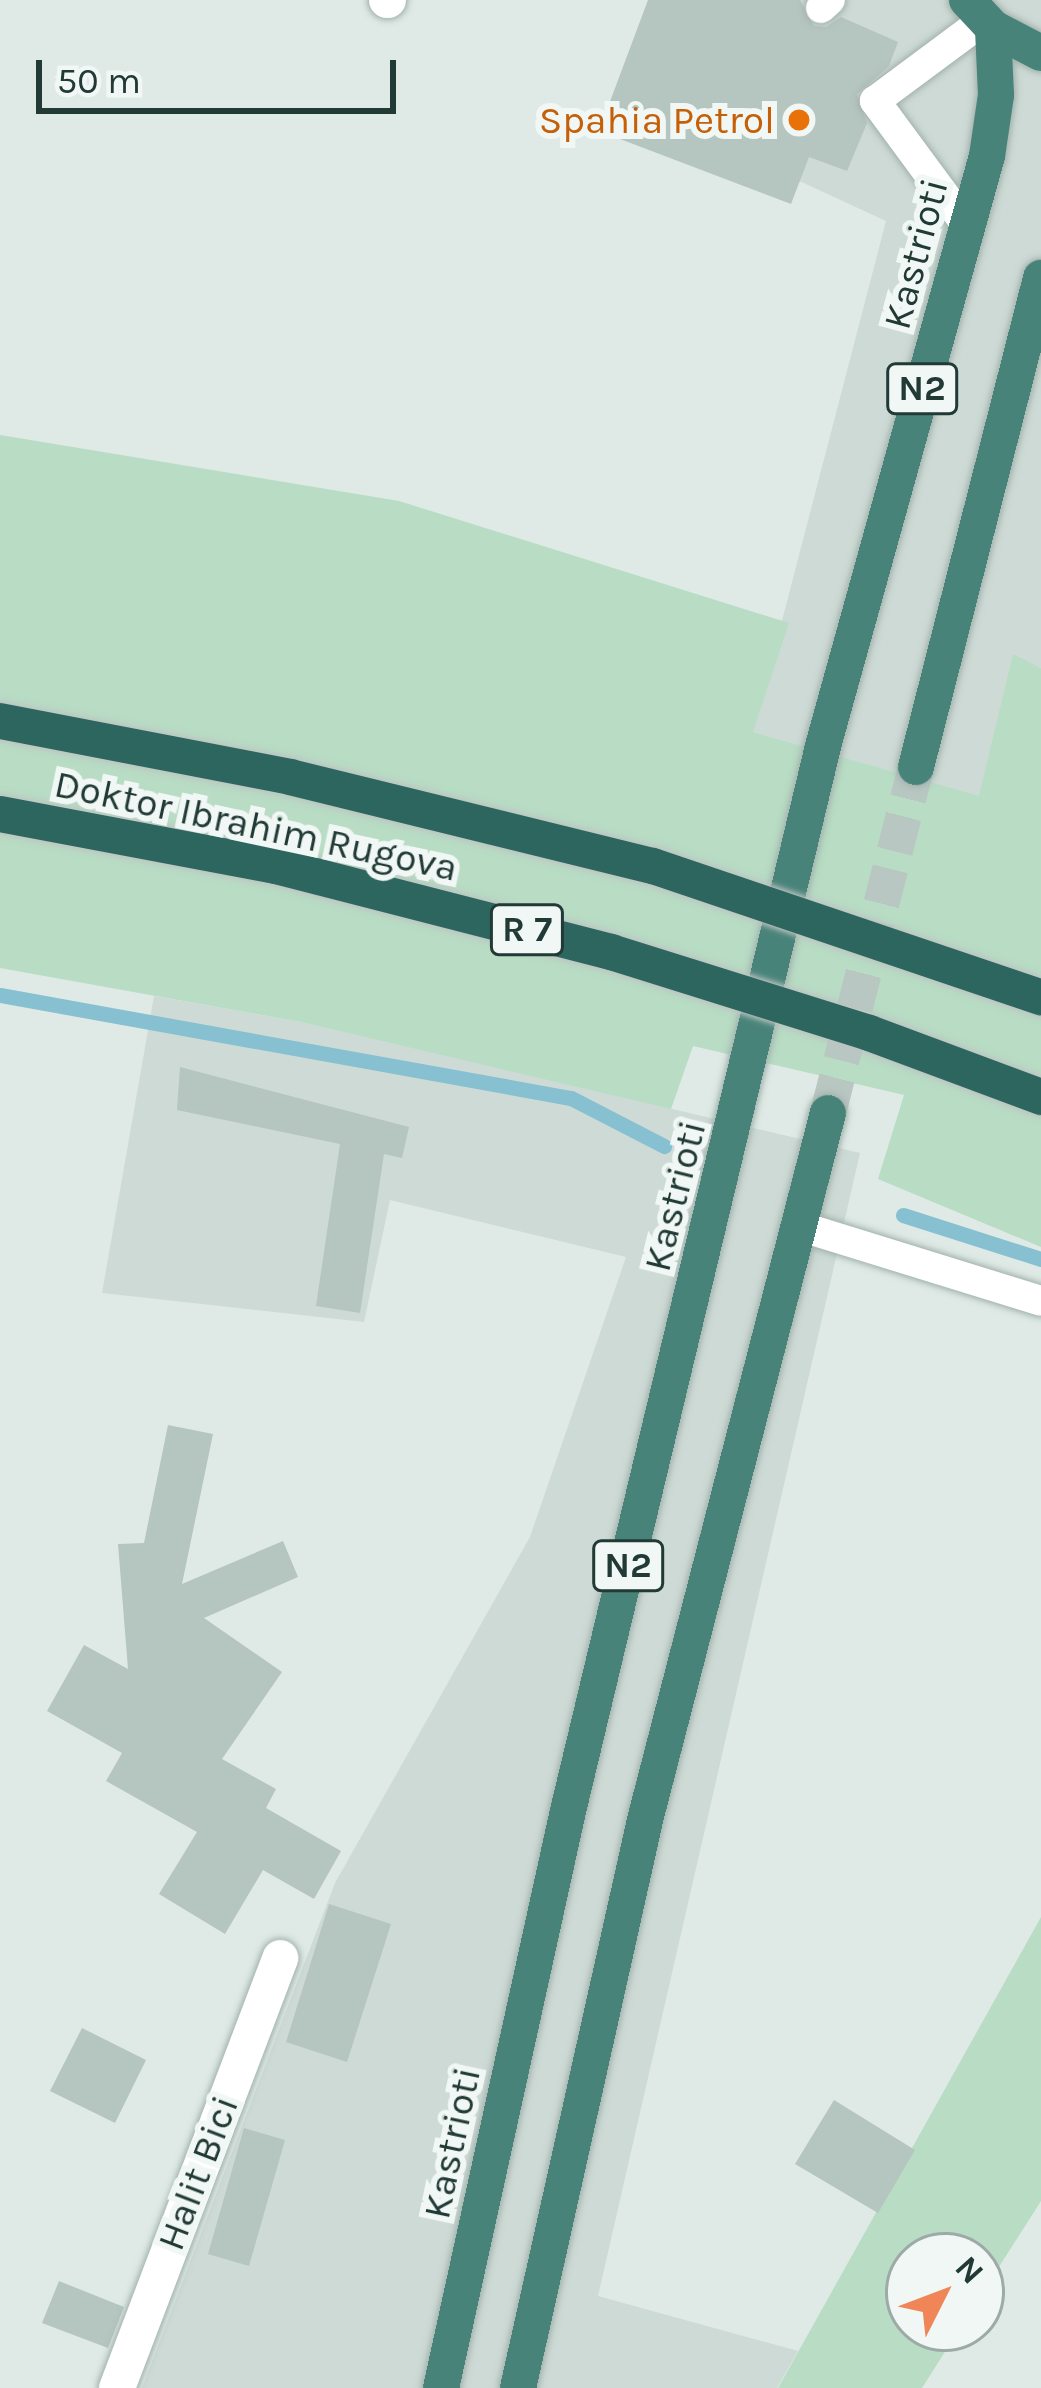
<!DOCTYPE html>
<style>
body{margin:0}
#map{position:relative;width:1041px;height:2388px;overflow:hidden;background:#dfeae6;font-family:Karla,sans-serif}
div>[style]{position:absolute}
.built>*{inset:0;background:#cedad5}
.green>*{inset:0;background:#b8dcc4}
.stream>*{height:15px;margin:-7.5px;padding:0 7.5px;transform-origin:7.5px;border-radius:7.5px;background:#87c0d0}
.building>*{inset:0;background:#b5c5bf}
.trunk-tunnel>*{height:36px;margin-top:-18px;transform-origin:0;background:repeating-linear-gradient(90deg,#b9c7c3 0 36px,transparent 0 54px)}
.roads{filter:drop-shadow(0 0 3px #a2b2ad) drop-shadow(0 0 3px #a2b2ad)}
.service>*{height:30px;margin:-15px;padding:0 15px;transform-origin:15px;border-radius:15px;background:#fff}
.minor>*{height:36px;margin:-18px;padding:0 18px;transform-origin:18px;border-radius:18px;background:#fff}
.trunk>*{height:36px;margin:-18px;padding:0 18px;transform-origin:18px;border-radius:18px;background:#488379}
.bridges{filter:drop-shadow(0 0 3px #bcc4c2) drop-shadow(0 0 3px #bcc4c2)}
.motorway-bridge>*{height:36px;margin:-18px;padding:0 18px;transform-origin:18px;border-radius:18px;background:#2d665e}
.dots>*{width:33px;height:33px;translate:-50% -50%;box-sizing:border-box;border:6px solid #f0f7f4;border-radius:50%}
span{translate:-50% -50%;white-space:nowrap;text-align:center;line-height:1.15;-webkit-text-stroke:12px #f0f7f4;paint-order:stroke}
.shield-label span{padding:3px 9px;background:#f0f7f4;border:3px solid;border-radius:9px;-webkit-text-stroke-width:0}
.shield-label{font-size:36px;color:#213a35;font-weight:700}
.food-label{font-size:39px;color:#c56008}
.right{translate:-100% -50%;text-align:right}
.street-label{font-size:39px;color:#213a35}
.north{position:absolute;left:885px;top:2232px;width:120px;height:120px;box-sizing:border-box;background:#f0f7f4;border:3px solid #9daba8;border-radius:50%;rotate:48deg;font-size:33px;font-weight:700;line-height:48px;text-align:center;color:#213a35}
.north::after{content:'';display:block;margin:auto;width:42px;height:54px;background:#f08657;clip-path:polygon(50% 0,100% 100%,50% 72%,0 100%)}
.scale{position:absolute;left:36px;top:60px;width:360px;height:54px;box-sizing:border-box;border:6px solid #213a35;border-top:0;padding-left:15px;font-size:36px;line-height:42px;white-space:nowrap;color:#213a35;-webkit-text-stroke:9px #f0f7f4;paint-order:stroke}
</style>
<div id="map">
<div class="built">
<i style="clip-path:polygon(688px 0,1041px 0,1041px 668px,1013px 655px,980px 797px,753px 732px,886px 221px,676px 124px)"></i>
<i style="clip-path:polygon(154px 996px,301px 1022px,860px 1153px,598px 2296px,798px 2351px,777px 2388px,142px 2388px,335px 1883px,530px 1537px,626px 1257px,390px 1200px,364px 1322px,102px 1293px)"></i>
</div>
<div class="green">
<i style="clip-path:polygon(0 435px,399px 501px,789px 623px,753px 732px,979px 796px,1013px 654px,1041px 668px,1041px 1247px,878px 1179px,904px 1095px,693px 1046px,671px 1109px,301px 1022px,0 968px)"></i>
<i style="clip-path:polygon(1041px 1917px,1041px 2201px,981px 2295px,981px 2256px,909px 2256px,909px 2328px,960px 2328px,922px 2388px,778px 2388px)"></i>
</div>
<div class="stream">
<i style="left:0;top:995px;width:580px;rotate:10.23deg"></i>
<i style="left:571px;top:1098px;width:105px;rotate:27.3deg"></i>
<i style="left:903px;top:1215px;width:145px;rotate:17.7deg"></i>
</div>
<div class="building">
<i style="clip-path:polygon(648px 0,800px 0,814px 26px,826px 27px,841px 17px,898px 42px,889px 66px,857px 94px,867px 123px,847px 171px,809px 157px,791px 204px,599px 131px)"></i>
<i style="clip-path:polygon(180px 1067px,409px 1127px,402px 1158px,384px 1154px,360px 1313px,316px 1306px,340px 1144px,177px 1110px)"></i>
<i style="clip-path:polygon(168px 1425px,213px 1434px,182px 1584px,283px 1541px,298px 1577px,204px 1618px,282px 1672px,222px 1759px,276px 1789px,266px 1808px,341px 1851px,314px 1899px,263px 1870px,225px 1934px,159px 1894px,197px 1832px,106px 1781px,122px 1753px,47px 1711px,84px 1645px,128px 1669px,118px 1544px,144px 1543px)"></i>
<i style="clip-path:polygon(329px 1904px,391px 1924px,347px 2062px,286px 2042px)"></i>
<i style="clip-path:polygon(82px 2028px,146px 2060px,115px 2123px,50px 2091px)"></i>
<i style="clip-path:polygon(834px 2100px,915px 2150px,878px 2213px,795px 2164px)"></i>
<i style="clip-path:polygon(244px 2128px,285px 2140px,249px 2266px,208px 2254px)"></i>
<i style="clip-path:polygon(59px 2281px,124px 2307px,108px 2348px,42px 2323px)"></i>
</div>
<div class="trunk-tunnel">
<i style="left:828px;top:1113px;width:357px;rotate:-75.7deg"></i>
</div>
<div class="roads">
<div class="service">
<i style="left:821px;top:8px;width:12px;rotate:-42deg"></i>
<i style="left:968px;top:227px;width:157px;rotate:-126.4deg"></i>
<i style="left:875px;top:101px;width:136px;rotate:-36.6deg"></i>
<i style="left:799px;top:1226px;width:253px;rotate:17.2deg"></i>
</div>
<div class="minor">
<i style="left:387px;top:0;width:1px"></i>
<i style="left:117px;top:2388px;width:460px;rotate:-69.2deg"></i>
</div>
<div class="trunk">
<i style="left:967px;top:0;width:38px;rotate:47deg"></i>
<i style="left:993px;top:28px;width:54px;rotate:27.5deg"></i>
<i style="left:916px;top:767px;width:505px;rotate:-75.66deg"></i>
<i style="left:441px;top:2388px;width:591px;rotate:-77.59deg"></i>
<i style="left:568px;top:1811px;width:1095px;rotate:-76.53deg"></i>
<i style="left:823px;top:746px;width:612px;rotate:-74.47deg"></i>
<i style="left:987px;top:156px;width:62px;rotate:-81.6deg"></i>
<i style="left:996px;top:95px;width:67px;rotate:-92.6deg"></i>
<i style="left:518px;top:2388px;width:586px;rotate:-77.39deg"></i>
<i style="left:646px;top:1816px;width:726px;rotate:-75.49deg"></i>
</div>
</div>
<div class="bridges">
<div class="motorway-bridge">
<i style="left:0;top:721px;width:295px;rotate:10.9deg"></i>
<i style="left:290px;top:777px;width:374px;rotate:13.8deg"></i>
<i style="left:653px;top:866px;width:410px;rotate:18.7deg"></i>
<i style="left:0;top:814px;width:281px;rotate:10.7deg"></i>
<i style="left:276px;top:866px;width:346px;rotate:14.4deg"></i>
<i style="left:611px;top:952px;width:270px;rotate:17.4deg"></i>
<i style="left:869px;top:1033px;width:184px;rotate:20.4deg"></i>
</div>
</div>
<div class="dots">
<i style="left:799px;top:120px;background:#e8710a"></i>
</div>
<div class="shield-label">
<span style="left:922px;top:389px">N2</span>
<span style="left:527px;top:930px">R 7</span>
<span style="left:628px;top:1566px">N2</span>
</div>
<div class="food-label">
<span class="right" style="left:775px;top:120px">Spahia Petrol</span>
</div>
<div class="street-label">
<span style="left:916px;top:254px;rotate:-75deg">Kastrioti</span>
<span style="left:256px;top:826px;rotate:12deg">Doktor Ibrahim Rugova</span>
<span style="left:675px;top:1196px;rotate:-76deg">Kastrioti</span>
<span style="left:452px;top:2143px;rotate:-78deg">Kastrioti</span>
<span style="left:198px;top:2173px;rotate:-69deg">Halit Bici</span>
</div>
<div class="north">N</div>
<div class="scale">50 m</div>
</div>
